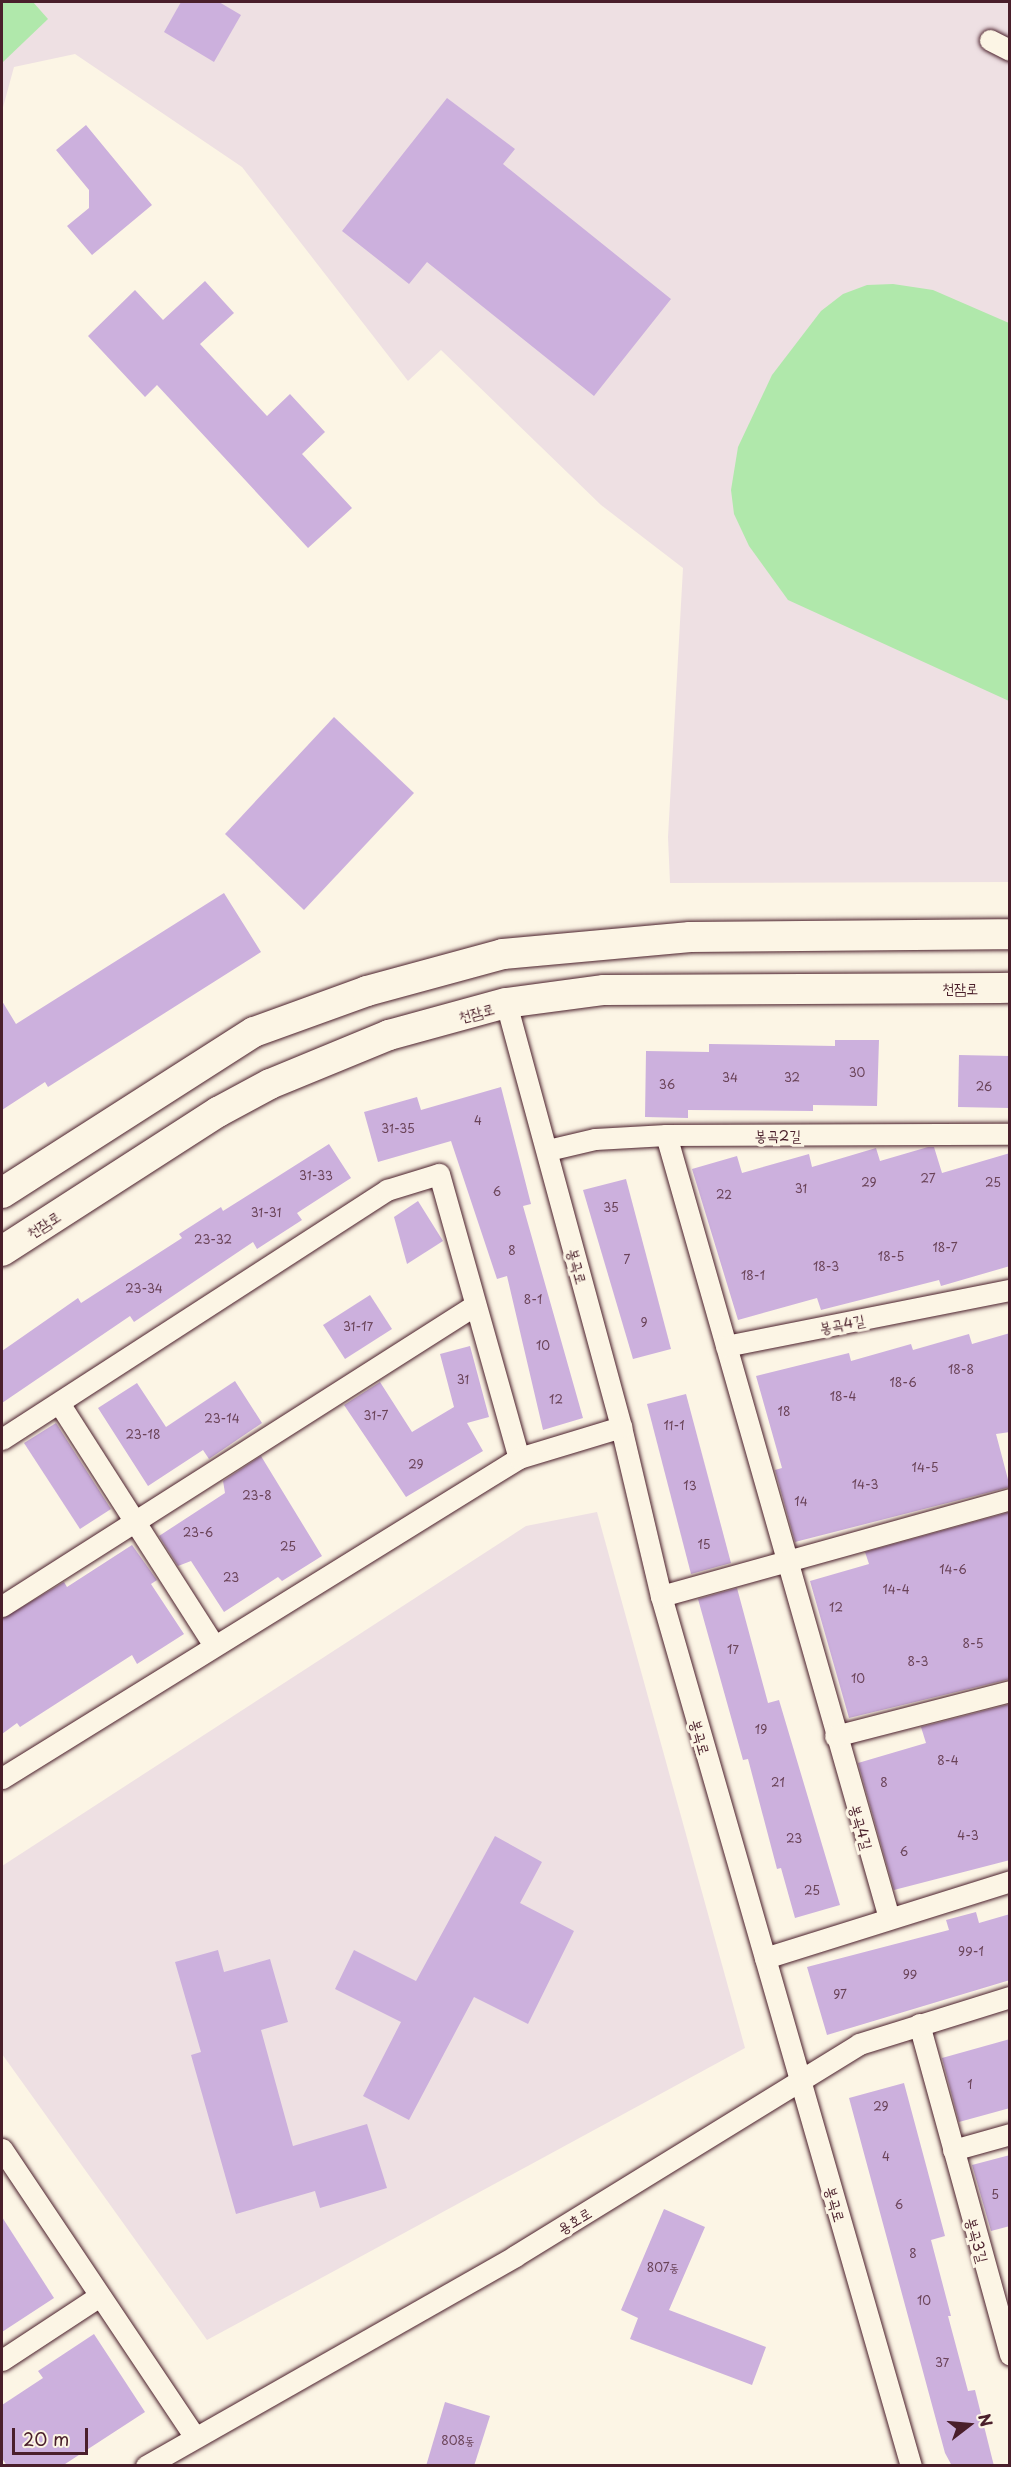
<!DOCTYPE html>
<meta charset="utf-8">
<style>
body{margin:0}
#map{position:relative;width:1011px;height:2467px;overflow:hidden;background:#fcf5e5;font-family:"Playpen Sans","Poor Story",sans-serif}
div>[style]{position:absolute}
.built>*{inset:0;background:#eee0e3}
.green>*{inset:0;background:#b0e8ab}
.building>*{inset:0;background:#ccb0dd}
.roads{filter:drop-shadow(0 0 2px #4a1f2b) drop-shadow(0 0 2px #4a1f2b)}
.street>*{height:21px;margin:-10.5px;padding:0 10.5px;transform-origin:10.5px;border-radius:10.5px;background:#fcf5e5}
.secondary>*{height:30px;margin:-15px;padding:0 15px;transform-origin:15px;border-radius:15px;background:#fcf5e5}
span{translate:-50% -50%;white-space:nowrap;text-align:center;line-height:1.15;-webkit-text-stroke:6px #fcf5e5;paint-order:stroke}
.number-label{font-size:12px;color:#6a4358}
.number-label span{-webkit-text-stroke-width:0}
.street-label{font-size:15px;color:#4a1f2b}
.frame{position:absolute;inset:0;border:3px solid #4a1f2b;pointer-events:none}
.north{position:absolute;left:939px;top:2395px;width:60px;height:60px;-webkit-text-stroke:4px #fcf5e5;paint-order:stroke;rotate:74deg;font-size:16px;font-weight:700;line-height:24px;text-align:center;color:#4a1f2b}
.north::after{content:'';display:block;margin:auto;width:21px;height:27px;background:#4a1f2b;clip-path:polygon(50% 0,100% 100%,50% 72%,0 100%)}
.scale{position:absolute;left:12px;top:2428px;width:76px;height:27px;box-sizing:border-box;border:3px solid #4a1f2b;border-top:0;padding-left:8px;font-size:18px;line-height:21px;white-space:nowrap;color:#4a1f2b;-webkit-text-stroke:4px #fcf5e5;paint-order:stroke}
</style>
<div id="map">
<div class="built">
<i style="clip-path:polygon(2px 2px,1009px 2px,1009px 882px,670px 883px,668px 837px,683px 568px,601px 505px,441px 350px,408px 381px,242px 167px,75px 54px,14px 67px,2px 111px)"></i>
<i style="clip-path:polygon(597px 1512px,745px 2048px,207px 2340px,2px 2054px,2px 1866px,526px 1526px)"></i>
</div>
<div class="green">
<i style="clip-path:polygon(2px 2px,33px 2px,48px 19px,3px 62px)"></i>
<i style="clip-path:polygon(893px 284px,933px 290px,1009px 323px,1009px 701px,788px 600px,749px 546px,734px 514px,731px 490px,738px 447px,772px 375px,821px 311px,843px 294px,867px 285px)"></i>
</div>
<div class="building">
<i style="clip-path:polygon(181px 2px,219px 2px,241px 15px,214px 62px,164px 32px)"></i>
<i style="clip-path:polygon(447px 98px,515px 149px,503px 164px,671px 299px,594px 396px,427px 262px,409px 284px,342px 231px)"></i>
<i style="clip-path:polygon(86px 125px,152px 205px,92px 255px,67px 226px,89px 208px,89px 190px,56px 150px)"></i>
<i style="clip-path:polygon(205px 281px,234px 313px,200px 344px,267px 416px,290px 394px,325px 432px,302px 454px,352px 508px,308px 548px,157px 385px,145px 397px,88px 336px,135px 290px,163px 320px)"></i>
<i style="clip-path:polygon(334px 717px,414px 793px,304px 910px,225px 834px)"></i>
<i style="clip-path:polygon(224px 893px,261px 952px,48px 1087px,45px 1082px,2px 1110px,2px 1001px,16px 1024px)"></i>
<i style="clip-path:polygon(835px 1040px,879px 1040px,877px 1106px,813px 1105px,813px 1111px,688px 1110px,688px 1118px,645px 1117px,646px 1051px,709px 1052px,709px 1044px,835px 1046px)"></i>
<i style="clip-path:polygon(959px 1055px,1010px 1056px,1009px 1108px,958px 1107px)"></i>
<i style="clip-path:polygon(501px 1087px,531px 1204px,523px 1206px,583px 1418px,543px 1430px,507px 1276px,497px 1279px,451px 1141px,378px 1162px,364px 1112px,417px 1097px,421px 1110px)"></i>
<i style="clip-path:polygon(329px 1144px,351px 1178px,297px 1213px,302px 1220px,257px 1249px,253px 1242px,134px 1322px,130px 1316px,2px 1403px,2px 1351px,78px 1298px,81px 1303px,182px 1238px,179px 1234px,221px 1207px,223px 1211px)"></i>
<i style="clip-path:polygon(928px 1147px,934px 1147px,942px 1173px,1010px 1153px,1010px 1266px,941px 1286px,939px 1280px,821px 1310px,817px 1298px,738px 1320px,692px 1169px,737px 1156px,742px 1173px,809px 1154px,812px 1167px,876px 1148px,880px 1161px)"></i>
<i style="clip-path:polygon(626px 1179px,671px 1349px,633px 1359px,583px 1190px)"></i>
<i style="clip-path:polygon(418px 1201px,443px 1241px,407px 1264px,394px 1217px)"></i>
<i style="clip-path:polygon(370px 1295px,392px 1329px,345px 1359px,323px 1325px)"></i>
<i style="clip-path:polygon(1010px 1333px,1010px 1432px,996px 1434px,1010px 1487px,795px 1542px,775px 1470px,782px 1468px,756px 1376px,849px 1353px,851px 1361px,911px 1344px,913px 1350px,969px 1334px,972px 1344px)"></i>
<i style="clip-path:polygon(470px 1346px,489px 1417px,467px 1423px,483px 1451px,406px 1497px,344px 1405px,380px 1382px,412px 1432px,454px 1407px,440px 1354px)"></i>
<i style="clip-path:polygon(235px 1381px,262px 1423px,209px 1459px,203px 1450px,148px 1486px,98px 1408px,137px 1383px,166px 1427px)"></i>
<i style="clip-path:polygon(686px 1394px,731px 1563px,691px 1574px,647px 1404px)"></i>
<i style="clip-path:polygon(56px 1423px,111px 1509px,80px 1529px,24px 1443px)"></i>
<i style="clip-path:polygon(261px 1456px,322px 1556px,282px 1581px,278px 1577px,224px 1612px,191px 1561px,178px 1566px,159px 1536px,225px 1493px,223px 1481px)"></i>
<i style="clip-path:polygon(1010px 1512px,1010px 1679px,849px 1718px,810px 1581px,869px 1564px,865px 1552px)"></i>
<i style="clip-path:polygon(132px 1545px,157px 1580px,151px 1584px,184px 1634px,137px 1664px,132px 1655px,20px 1727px,17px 1723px,2px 1734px,2px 1619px,64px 1582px,67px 1587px)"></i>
<i style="clip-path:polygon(737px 1588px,768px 1703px,779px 1700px,840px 1905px,795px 1918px,781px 1868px,777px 1869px,748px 1759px,743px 1760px,698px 1599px)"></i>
<i style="clip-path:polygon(1010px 1704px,1010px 1860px,894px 1890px,858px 1763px,926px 1743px,921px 1727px)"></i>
<i style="clip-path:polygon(495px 1836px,542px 1862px,520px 1903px,574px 1931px,528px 2024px,474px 1997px,409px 2120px,363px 2096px,401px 2022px,335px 1989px,354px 1950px,416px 1981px)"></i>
<i style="clip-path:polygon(976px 1912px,979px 1923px,1010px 1914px,1010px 1980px,827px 2035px,807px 1967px,949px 1930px,946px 1920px)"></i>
<i style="clip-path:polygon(218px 1950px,224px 1972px,270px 1959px,288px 2022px,261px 2030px,293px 2146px,367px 2124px,387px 2188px,320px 2208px,315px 2191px,236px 2214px,191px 2055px,201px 2052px,175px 1962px)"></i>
<i style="clip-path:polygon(1010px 2039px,1010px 2108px,959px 2122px,942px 2058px)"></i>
<i style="clip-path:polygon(904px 2083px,945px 2236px,931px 2240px,951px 2316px,948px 2316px,968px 2391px,975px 2390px,994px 2466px,952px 2466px,945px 2453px,849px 2098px)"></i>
<i style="clip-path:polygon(1010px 2155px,1010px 2226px,991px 2231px,972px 2165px)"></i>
<i style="clip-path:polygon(664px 2209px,705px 2227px,669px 2310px,766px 2347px,752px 2385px,630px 2339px,638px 2318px,621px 2310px)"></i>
<i style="clip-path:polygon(2px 2217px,54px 2298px,2px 2332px)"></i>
<i style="clip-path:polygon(94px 2334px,145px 2412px,62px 2466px,7px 2466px,2px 2458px,2px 2405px,43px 2378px,38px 2371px)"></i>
<i style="clip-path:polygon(445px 2402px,490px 2416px,474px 2466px,426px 2466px)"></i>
</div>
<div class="roads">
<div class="street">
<i style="left:990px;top:40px;width:22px;rotate:27deg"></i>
<i style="left:506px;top:1003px;width:439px;rotate:74.8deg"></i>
<i style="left:621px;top:1427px;width:174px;rotate:76.7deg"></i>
<i style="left:661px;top:1596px;width:905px;rotate:73.97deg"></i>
<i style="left:666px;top:1135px;width:814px;rotate:74.1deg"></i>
<i style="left:548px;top:1150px;width:48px;rotate:-13.2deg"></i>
<i style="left:595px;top:1139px;width:71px;rotate:-3.2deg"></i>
<i style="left:666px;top:1135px;width:344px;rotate:-0.2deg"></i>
<i style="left:726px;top:1346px;width:289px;rotate:-11.2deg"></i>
<i style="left:59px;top:1403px;width:286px;rotate:57.4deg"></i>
<i style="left:2px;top:1439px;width:459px;rotate:-32.9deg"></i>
<i style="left:387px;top:1190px;width:54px;rotate:-17.1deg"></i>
<i style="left:439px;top:1174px;width:295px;rotate:74.3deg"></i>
<i style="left:661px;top:1596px;width:362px;rotate:-15.5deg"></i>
<i style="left:2px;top:1606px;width:561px;rotate:-32.47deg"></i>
<i style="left:835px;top:1736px;width:181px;rotate:-14.4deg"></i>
<i style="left:2px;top:1778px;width:608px;rotate:-31.76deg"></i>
<i style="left:519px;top:1458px;width:107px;rotate:-16.9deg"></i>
<i style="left:765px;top:1958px;width:257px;rotate:-17.4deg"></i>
<i style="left:919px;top:2024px;width:343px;rotate:74.6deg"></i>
<i style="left:2px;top:2149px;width:345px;rotate:56.2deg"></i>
<i style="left:953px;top:2150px;width:59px;rotate:-15.7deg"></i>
<i style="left:2px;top:2360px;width:115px;rotate:-33.3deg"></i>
<i style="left:146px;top:2466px;width:425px;rotate:-29.6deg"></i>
<i style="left:515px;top:2256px;width:404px;rotate:-31.6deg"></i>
<i style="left:859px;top:2044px;width:158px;rotate:-17.3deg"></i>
</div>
<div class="secondary">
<i style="left:2px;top:1193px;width:299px;rotate:-32.6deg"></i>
<i style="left:254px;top:1032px;width:120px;rotate:-19.9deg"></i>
<i style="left:367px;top:991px;width:141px;rotate:-15.2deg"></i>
<i style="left:503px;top:954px;width:188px;rotate:-5.2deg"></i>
<i style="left:690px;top:937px;width:320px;rotate:-0.5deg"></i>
<i style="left:2px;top:1251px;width:257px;rotate:-32.8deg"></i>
<i style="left:218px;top:1112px;width:59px;rotate:-28.3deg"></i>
<i style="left:270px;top:1084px;width:129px;rotate:-22.4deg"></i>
<i style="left:389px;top:1035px;width:121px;rotate:-15.3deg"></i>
<i style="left:506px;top:1003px;width:99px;rotate:-7.6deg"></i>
<i style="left:604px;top:990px;width:406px;rotate:-0.3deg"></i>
</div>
</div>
<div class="number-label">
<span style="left:857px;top:1073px">30</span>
<span style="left:730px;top:1078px">34</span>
<span style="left:792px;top:1078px">32</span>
<span style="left:667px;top:1085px">36</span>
<span style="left:984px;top:1087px">26</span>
<span style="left:478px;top:1121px">4</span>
<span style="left:398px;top:1129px">31-35</span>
<span style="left:316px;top:1176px">31-33</span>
<span style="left:928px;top:1179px">27</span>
<span style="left:869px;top:1183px">29</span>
<span style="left:993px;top:1183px">25</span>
<span style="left:801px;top:1189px">31</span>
<span style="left:497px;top:1192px">6</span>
<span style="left:724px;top:1195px">22</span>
<span style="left:611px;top:1208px">35</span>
<span style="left:266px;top:1213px">31-31</span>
<span style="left:213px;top:1240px">23-32</span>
<span style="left:945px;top:1248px">18-7</span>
<span style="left:512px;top:1251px">8</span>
<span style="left:891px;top:1257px">18-5</span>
<span style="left:627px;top:1260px">7</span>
<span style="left:826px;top:1267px">18-3</span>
<span style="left:753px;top:1276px">18-1</span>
<span style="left:144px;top:1289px">23-34</span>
<span style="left:533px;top:1300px">8-1</span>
<span style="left:644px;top:1323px">9</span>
<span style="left:358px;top:1327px">31-17</span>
<span style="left:543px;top:1346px">10</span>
<span style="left:961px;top:1370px">18-8</span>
<span style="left:463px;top:1380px">31</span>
<span style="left:903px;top:1383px">18-6</span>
<span style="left:843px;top:1397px">18-4</span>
<span style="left:556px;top:1400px">12</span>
<span style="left:784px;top:1412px">18</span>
<span style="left:376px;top:1416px">31-7</span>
<span style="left:222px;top:1419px">23-14</span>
<span style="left:674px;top:1426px">11-1</span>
<span style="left:143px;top:1435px">23-18</span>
<span style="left:416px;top:1465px">29</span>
<span style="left:925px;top:1468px">14-5</span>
<span style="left:865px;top:1485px">14-3</span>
<span style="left:690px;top:1486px">13</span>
<span style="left:257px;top:1496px">23-8</span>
<span style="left:801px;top:1502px">14</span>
<span style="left:198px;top:1533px">23-6</span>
<span style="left:704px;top:1545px">15</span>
<span style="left:288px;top:1547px">25</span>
<span style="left:953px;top:1570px">14-6</span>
<span style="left:231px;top:1578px">23</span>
<span style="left:896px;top:1590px">14-4</span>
<span style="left:836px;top:1608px">12</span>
<span style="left:973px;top:1644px">8-5</span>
<span style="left:733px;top:1650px">17</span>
<span style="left:918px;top:1662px">8-3</span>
<span style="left:858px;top:1679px">10</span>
<span style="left:761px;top:1730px">19</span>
<span style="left:948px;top:1761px">8-4</span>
<span style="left:778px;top:1783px">21</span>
<span style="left:884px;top:1783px">8</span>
<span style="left:968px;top:1836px">4-3</span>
<span style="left:794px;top:1839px">23</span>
<span style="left:904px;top:1852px">6</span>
<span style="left:812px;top:1891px">25</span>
<span style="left:971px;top:1952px">99-1</span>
<span style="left:910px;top:1975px">99</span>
<span style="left:840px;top:1995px">97</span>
<span style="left:970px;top:2085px">1</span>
<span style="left:881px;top:2107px">29</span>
<span style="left:886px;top:2157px">4</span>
<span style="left:995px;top:2195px">5</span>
<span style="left:899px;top:2205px">6</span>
<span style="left:913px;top:2254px">8</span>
<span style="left:663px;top:2268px">807동</span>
<span style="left:924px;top:2301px">10</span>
<span style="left:942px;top:2363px">37</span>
<span style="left:458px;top:2441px">808동</span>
</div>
<div class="street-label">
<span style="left:960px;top:988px">천잠로</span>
<span style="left:476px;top:1012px;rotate:-15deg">천잠로</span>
<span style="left:778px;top:1135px">봉곡2길</span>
<span style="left:43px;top:1224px;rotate:-33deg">천잠로</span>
<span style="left:578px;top:1266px;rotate:75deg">봉곡로</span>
<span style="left:842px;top:1323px;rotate:-11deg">봉곡4길</span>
<span style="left:701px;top:1737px;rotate:74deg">봉곡로</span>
<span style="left:862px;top:1827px;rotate:74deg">봉곡4길</span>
<span style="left:836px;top:2204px;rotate:74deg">봉곡로</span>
<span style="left:574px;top:2220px;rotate:-31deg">용호로</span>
<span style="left:978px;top:2240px;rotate:75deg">봉곡3길</span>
</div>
<div class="frame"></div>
<div class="north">N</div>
<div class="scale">20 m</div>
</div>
